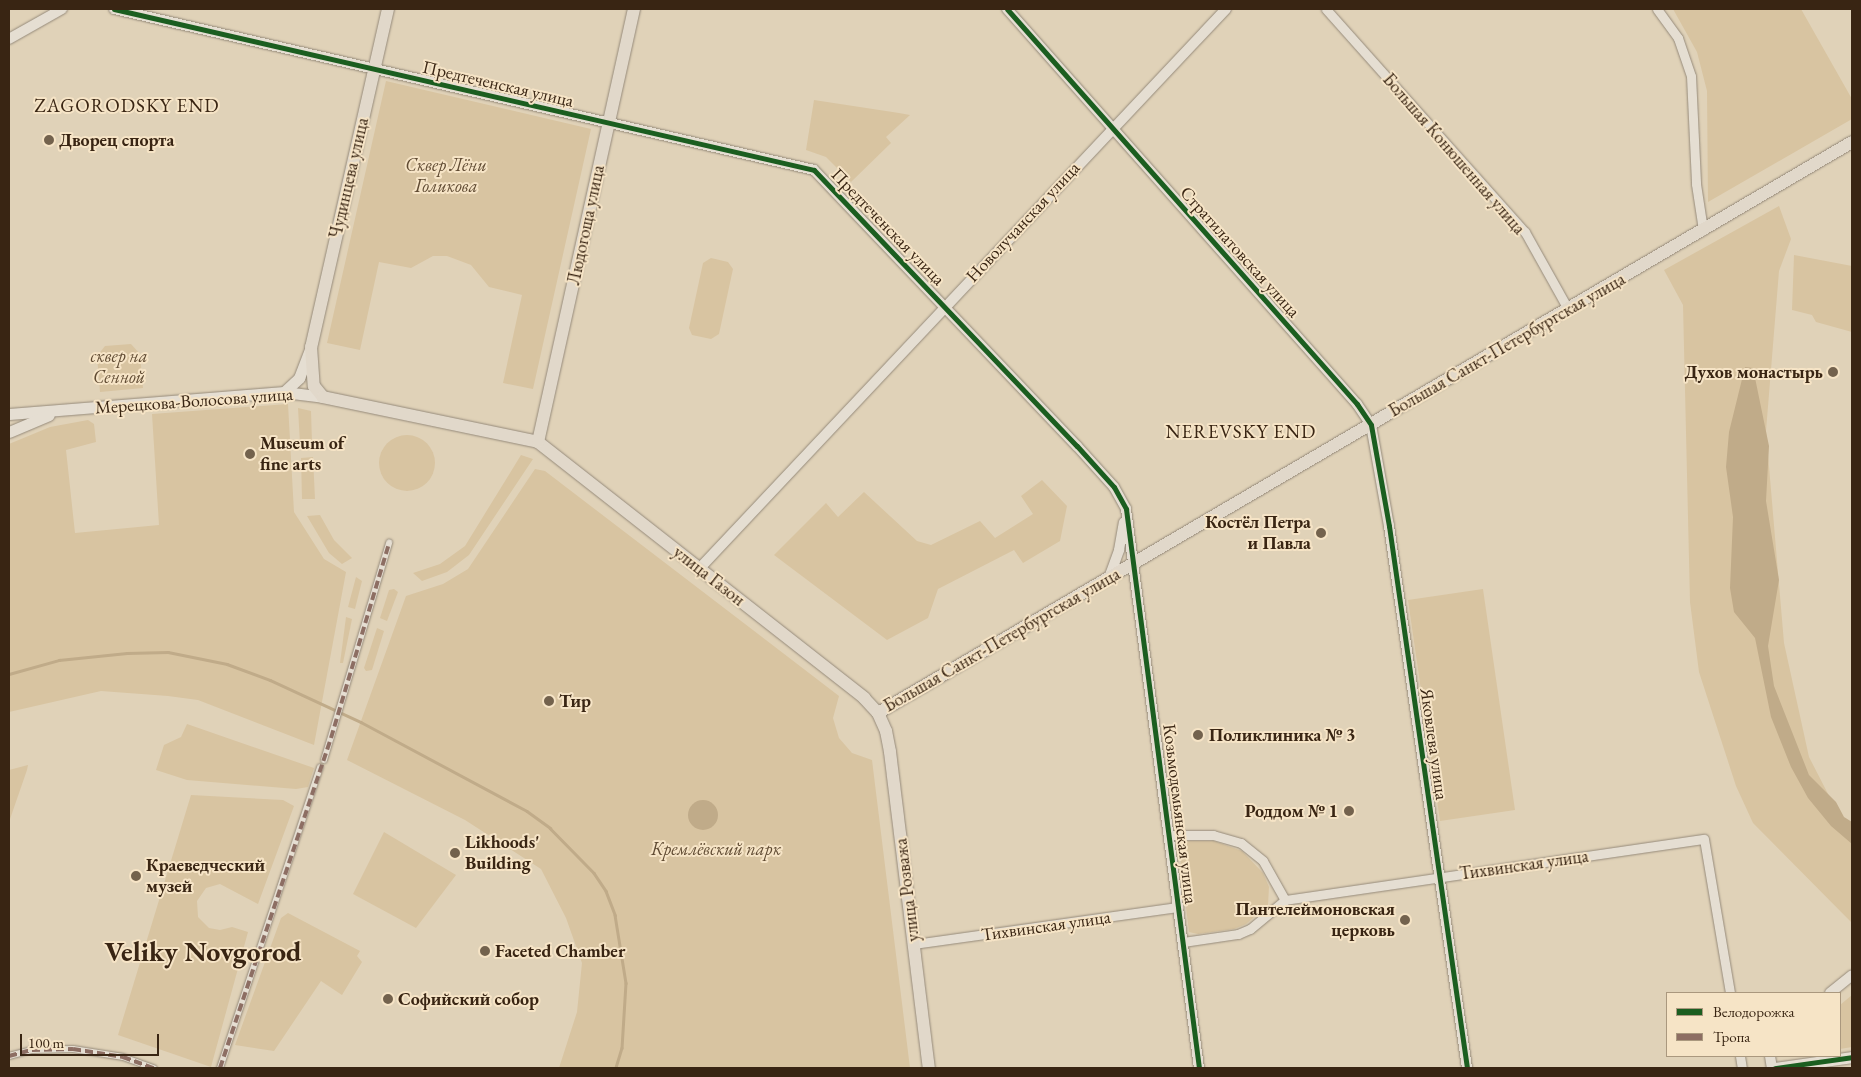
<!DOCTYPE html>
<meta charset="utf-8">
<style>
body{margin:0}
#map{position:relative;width:1861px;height:1077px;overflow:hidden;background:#e0d2b8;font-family:"EB Garamond",serif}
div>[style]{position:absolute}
.green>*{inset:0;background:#d8c4a1}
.round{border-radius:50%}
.water>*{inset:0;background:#c0ab89}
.stream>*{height:2.5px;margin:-1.25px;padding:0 1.25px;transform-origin:1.25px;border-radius:1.25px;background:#c0ab89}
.roads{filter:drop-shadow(0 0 1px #958a7a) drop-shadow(0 0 1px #958a7a)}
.pedestrian>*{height:6px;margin:-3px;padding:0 3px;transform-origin:3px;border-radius:3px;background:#e5ded2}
.minor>*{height:9px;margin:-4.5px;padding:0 4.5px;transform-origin:4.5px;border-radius:4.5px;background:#e5ded2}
.tertiary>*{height:10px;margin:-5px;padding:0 5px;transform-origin:5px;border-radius:5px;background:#e5ded2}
.secondary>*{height:11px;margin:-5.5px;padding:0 5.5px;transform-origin:5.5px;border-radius:5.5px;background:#e5ded2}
.primary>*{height:12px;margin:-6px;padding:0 6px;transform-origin:6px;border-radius:6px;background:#e1d8ca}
.quiet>*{height:4px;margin-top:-2px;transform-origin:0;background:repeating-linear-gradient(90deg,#8d6e63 0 8px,transparent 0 12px)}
.cycleway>*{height:5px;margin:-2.5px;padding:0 2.5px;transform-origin:2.5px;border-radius:2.5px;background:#1b5e20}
.dots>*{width:14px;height:14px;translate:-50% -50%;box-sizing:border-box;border:2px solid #f6e4c6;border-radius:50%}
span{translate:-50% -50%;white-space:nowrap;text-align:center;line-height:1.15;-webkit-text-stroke:4px #f6e4c6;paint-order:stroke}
.street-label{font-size:18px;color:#392513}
.poi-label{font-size:18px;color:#392513;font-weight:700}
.left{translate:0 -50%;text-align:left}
.right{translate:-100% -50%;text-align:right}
.park-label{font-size:18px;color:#5f4a32;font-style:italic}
.neighbourhood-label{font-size:19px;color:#392513;letter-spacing:1px}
.town-label{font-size:28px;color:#392513;font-weight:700}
.frame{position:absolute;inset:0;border:10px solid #392513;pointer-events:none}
.legend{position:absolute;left:1666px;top:992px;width:175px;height:65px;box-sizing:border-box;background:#f6e4c6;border:1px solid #aa987e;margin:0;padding:6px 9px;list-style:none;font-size:15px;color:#392513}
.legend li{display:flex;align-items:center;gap:10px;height:25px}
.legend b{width:25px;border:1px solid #aa987e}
.scale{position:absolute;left:20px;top:1034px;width:139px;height:22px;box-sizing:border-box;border:2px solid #392513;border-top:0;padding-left:6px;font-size:15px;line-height:18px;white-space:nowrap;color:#392513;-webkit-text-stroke:4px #f6e4c6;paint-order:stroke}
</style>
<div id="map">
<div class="green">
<i style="clip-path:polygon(1673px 9px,1801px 9px,1852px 99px,1852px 119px,1708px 202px,1707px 91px,1697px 52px)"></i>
<i style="clip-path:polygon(386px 81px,591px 129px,533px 389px,503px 383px,522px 295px,489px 287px,471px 265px,447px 256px,433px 256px,411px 268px,379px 262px,360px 350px,327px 343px)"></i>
<i style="clip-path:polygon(814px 100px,899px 113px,910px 115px,886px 137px,891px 143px,851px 182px,826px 157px,806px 150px)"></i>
<i style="clip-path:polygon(1779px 206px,1791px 239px,1779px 271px,1766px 431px,1784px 643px,1809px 757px,1843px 823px,1852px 832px,1852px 923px,1753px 823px,1736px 786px,1699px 672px,1690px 602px,1683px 305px,1664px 270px)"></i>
<i style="clip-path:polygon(1794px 255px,1852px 266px,1852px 332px,1816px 322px,1812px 315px,1792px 310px)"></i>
<i style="clip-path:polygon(711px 258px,728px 262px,733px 269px,719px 334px,711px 339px,692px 335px,689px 328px,703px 263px)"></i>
<i style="clip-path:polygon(131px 344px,140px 354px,143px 388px,100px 392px,97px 356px,105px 346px)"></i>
<i style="clip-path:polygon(288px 404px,294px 512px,324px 559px,346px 572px,314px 745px,198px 700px,168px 696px,101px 691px,9px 712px,9px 444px,50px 427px,88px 420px,94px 424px,96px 442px,66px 450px,75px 533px,159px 525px,152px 414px)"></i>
<i style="clip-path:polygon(298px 408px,311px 411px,312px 443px,300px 444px)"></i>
<i class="round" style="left:379px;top:435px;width:56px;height:56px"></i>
<i style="clip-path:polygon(521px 455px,533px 459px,469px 555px,447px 572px,422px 581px,413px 573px,440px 564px,465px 546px)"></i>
<i style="clip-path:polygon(313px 457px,315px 499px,302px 499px,301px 458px)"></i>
<i style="clip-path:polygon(535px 469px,545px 471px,839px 696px,833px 718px,839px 738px,852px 753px,872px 760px,910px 1068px,559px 1068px,577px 1012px,582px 963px,566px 918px,541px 869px,465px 820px,347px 760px,406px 596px,443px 584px,468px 569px)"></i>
<i style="clip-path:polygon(1042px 480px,1067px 506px,1060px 541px,1023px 563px,1014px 550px,938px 589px,928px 618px,887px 640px,774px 555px,826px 503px,838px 517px,864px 492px,917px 541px,931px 545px,980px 521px,995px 538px,1033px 514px,1021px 496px)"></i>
<i style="clip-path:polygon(320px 515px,334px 540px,352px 558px,342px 564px,329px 553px,307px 516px)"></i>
<i style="clip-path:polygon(356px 577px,362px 581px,355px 609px,348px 607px)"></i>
<i style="clip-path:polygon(394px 589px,398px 592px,387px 621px,380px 618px,389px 590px)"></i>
<i style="clip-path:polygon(1483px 589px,1515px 810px,1440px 821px,1408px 600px)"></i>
<i style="clip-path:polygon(346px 617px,352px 619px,343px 663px,340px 663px)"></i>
<i style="clip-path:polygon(377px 628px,384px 631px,372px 670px,366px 671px,364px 668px)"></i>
<i style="clip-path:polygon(187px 724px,314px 768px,308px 787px,296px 789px,187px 780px,156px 770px,164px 745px,181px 737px)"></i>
<i style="clip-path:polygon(28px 765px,27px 770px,9px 822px,9px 770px)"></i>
<i style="clip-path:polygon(191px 795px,283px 800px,294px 806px,258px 904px,220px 884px,206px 888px,197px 901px,198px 917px,209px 928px,220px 930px,232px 927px,248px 932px,211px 1067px,118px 1035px)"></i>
<i style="clip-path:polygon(384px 832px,456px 875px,416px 928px,353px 894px)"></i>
<i style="clip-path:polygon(1178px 841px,1214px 841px,1242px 851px,1263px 873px,1269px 887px,1268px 905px,1246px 924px,1234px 929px,1198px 934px,1189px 932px)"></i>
<i style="clip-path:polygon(288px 913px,360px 951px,357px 956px,362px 962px,342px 995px,321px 981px,274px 1051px,235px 1045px,281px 918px)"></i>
<i style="clip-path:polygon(1852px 995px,1852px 1047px,1840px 1049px,1840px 1005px)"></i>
</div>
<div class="water">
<i style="clip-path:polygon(1745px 367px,1753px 368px,1769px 446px,1766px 501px,1779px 580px,1768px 646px,1774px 686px,1809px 775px,1836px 802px,1844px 817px,1852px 822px,1852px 844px,1831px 826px,1808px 798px,1791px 767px,1771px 717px,1755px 638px,1734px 612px,1730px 588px,1733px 517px,1726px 467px,1729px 432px)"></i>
<i class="round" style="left:688px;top:800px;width:30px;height:30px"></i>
</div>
<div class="stream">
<i style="left:9px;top:674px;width:52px;rotate:-15.6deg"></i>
<i style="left:59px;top:660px;width:68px;rotate:-5.9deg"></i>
<i style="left:127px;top:653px;width:41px;rotate:-1.4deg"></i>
<i style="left:168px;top:652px;width:60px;rotate:11.5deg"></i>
<i style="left:227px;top:664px;width:46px;rotate:20.4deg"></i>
<i style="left:270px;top:680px;width:100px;rotate:24.8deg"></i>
<i style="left:361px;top:722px;width:188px;rotate:28.2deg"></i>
<i style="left:527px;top:811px;width:29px;rotate:36deg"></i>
<i style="left:550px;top:828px;width:63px;rotate:45.6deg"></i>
<i style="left:594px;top:873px;width:22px;rotate:56deg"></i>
<i style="left:606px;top:891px;width:26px;rotate:69deg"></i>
<i style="left:615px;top:915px;width:69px;rotate:80.8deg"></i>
<i style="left:626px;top:983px;width:65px;rotate:93.5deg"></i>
<i style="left:622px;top:1048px;width:21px;rotate:107deg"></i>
</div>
<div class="roads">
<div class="pedestrian">
<i style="left:324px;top:760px;width:227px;rotate:-73.3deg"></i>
<i style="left:9px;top:1056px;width:24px;rotate:-15deg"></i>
<i style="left:32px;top:1050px;width:41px;rotate:-1.4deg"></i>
<i style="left:73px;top:1049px;width:51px;rotate:9.1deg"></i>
<i style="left:123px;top:1057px;width:33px;rotate:20deg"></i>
<i style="left:220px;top:1068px;width:317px;rotate:-71.6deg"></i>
</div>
<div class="minor">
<i style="left:1326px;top:9px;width:299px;rotate:48.3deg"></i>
<i style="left:1525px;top:232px;width:88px;rotate:60.8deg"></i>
<i style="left:1657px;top:9px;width:36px;rotate:54deg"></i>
<i style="left:1678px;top:38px;width:40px;rotate:71.1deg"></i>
<i style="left:1691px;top:76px;width:108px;rotate:87.3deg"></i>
<i style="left:1696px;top:184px;width:47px;rotate:81.3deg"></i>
<i style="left:1169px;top:835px;width:44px"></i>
<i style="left:1213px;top:835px;width:29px;rotate:16deg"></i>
<i style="left:1241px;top:843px;width:28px;rotate:39deg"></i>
<i style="left:1263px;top:861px;width:45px;rotate:60.6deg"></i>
<i style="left:1183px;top:942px;width:56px;rotate:-8.3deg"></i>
<i style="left:1238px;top:934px;width:13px;rotate:-23deg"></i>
<i style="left:1250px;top:929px;width:45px;rotate:-39.6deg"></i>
<i style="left:1285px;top:900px;width:423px;rotate:-8.3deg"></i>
<i style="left:1704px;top:839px;width:156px;rotate:80.4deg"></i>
<i style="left:914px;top:944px;width:267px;rotate:-8deg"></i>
<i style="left:1740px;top:1056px;width:12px;rotate:81deg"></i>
</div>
<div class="tertiary">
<i style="left:114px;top:9px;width:718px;rotate:12.95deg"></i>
<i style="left:814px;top:170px;width:381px;rotate:46.4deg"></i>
<i style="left:1077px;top:446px;width:55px;rotate:47.9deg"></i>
<i style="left:1114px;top:487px;width:25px;rotate:61deg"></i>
<i style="left:1126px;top:509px;width:564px;rotate:82.56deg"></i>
<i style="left:1007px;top:9px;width:528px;rotate:48.46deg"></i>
<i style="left:1357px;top:404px;width:25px;rotate:56deg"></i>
<i style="left:1371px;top:425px;width:103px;rotate:79.9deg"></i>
<i style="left:1389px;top:526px;width:548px;rotate:81.81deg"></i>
<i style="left:9px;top:39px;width:61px;rotate:-29.5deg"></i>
<i style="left:699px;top:569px;width:769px;rotate:-46.74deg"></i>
<i style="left:1109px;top:578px;width:30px;rotate:-70deg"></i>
<i style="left:1119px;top:550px;width:28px;rotate:-80deg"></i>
<i style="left:1830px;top:993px;width:28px;rotate:-39deg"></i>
<i style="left:1770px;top:1056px;width:12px;rotate:81deg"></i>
</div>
<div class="secondary">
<i style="left:284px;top:392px;width:21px;rotate:-43deg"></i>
<i style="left:299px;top:378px;width:30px;rotate:-69deg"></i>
<i style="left:9px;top:414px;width:276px;rotate:-4.6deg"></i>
<i style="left:284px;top:392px;width:39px;rotate:7deg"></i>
<i style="left:9px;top:432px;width:43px;rotate:-23deg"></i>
<i style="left:1775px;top:1068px;width:78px;rotate:-8.1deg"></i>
</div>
<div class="primary">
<i style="left:388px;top:9px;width:347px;rotate:102.8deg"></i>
<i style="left:311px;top:347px;width:39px;rotate:86deg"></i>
<i style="left:314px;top:386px;width:14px;rotate:51deg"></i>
<i style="left:323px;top:397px;width:220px;rotate:11.8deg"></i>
<i style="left:538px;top:442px;width:415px;rotate:38.1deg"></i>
<i style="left:864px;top:698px;width:21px;rotate:47deg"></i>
<i style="left:878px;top:713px;width:20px;rotate:66deg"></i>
<i style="left:886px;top:731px;width:21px;rotate:79deg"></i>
<i style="left:890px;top:752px;width:318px;rotate:83deg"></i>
<i style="left:538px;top:442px;width:444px;rotate:-77.5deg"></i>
<i style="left:878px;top:713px;width:1129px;rotate:-30.38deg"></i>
</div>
</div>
<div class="quiet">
<i style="left:9px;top:1056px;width:24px;rotate:-15deg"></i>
<i style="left:32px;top:1050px;width:41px;rotate:-1.4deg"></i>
<i style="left:73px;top:1049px;width:51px;rotate:9.1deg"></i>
<i style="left:123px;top:1057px;width:33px;rotate:20deg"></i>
<i style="left:220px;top:1068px;width:348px;rotate:-71.4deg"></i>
<i style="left:331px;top:738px;width:203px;rotate:-73.4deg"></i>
</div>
<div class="cycleway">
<i style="left:114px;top:9px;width:718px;rotate:12.95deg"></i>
<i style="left:814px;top:170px;width:381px;rotate:46.4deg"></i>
<i style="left:1077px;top:446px;width:55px;rotate:47.9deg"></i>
<i style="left:1114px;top:487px;width:25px;rotate:61deg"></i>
<i style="left:1126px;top:509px;width:564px;rotate:82.56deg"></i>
<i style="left:1007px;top:9px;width:528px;rotate:48.46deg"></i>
<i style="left:1357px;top:404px;width:25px;rotate:56deg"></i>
<i style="left:1371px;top:425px;width:103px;rotate:79.9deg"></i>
<i style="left:1389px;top:526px;width:548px;rotate:81.81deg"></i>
<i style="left:1775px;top:1068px;width:78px;rotate:-8.1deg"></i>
</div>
<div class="dots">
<i style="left:49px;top:140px;background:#73624d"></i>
<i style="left:1833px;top:372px;background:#73624d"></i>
<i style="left:250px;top:454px;background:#73624d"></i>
<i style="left:1321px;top:533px;background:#73624d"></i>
<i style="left:549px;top:701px;background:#73624d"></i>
<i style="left:1198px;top:735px;background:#73624d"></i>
<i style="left:1349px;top:811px;background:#73624d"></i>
<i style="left:455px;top:853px;background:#73624d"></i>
<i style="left:136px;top:876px;background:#73624d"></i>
<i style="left:1405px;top:920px;background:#73624d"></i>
<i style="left:485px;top:951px;background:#73624d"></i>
<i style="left:388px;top:999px;background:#73624d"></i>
</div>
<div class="street-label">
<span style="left:498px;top:84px;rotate:13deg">Предтеченская улица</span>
<span style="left:1454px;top:154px;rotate:49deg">Большая Конюшенная улица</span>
<span style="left:349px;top:178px;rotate:-77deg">Чудинцева улица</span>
<span style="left:1023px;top:222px;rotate:-47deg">Новолучанская улица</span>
<span style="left:586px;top:225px;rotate:-78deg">Людогоща улица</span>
<span style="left:888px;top:227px;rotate:46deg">Предтеченская улица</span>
<span style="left:1240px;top:252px;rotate:48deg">Стратилатовская улица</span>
<span style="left:1507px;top:345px;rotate:-30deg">Большая Санкт-Петербургская улица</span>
<span style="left:194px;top:401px;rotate:-4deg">Мерецкова-Волосова улица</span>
<span style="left:709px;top:576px;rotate:38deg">улица Газон</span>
<span style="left:1002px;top:640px;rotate:-30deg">Большая Санкт-Петербургская улица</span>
<span style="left:1434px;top:744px;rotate:82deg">Яковлева улица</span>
<span style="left:1180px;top:814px;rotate:83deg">Козьмодемьянская улица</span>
<span style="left:1524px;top:865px;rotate:-8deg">Тихвинская улица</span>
<span style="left:907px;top:890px;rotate:-97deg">улица Розважа</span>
<span style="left:1046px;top:926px;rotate:-8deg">Тихвинская улица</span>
</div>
<div class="poi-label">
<span class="left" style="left:59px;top:140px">Дворец спорта</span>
<span class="right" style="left:1823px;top:372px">Духов монастырь</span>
<span class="left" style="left:260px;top:454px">Museum of<br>fine arts</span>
<span class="right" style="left:1311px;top:533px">Костёл Петра<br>и Павла</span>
<span class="left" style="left:559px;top:701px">Тир</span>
<span class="left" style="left:1209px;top:735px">Поликлиника № 3</span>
<span class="right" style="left:1338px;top:811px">Роддом № 1</span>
<span class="left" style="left:465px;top:853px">Likhoods'<br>Building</span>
<span class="left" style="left:146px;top:876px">Краеведческий<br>музей</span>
<span class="right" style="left:1395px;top:920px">Пантелеймоновская<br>церковь</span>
<span class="left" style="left:495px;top:951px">Faceted Chamber</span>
<span class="left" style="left:398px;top:999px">Софийский собор</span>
</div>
<div class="park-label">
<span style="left:446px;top:176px">Сквер Лёни<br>Голикова</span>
<span style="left:119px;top:367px">сквер на<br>Сенной</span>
<span style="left:716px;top:849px">Кремлёвский парк</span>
</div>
<div class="neighbourhood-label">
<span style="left:127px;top:106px">ZAGORODSKY END</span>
<span style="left:1241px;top:432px">NEREVSKY END</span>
</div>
<div class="town-label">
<span style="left:203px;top:951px">Veliky Novgorod</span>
</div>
<div class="frame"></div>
<ul class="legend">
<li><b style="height:6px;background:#1b5e20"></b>Велодорожка</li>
<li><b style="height:6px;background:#8d6e63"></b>Тропа</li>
</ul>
<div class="scale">100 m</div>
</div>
